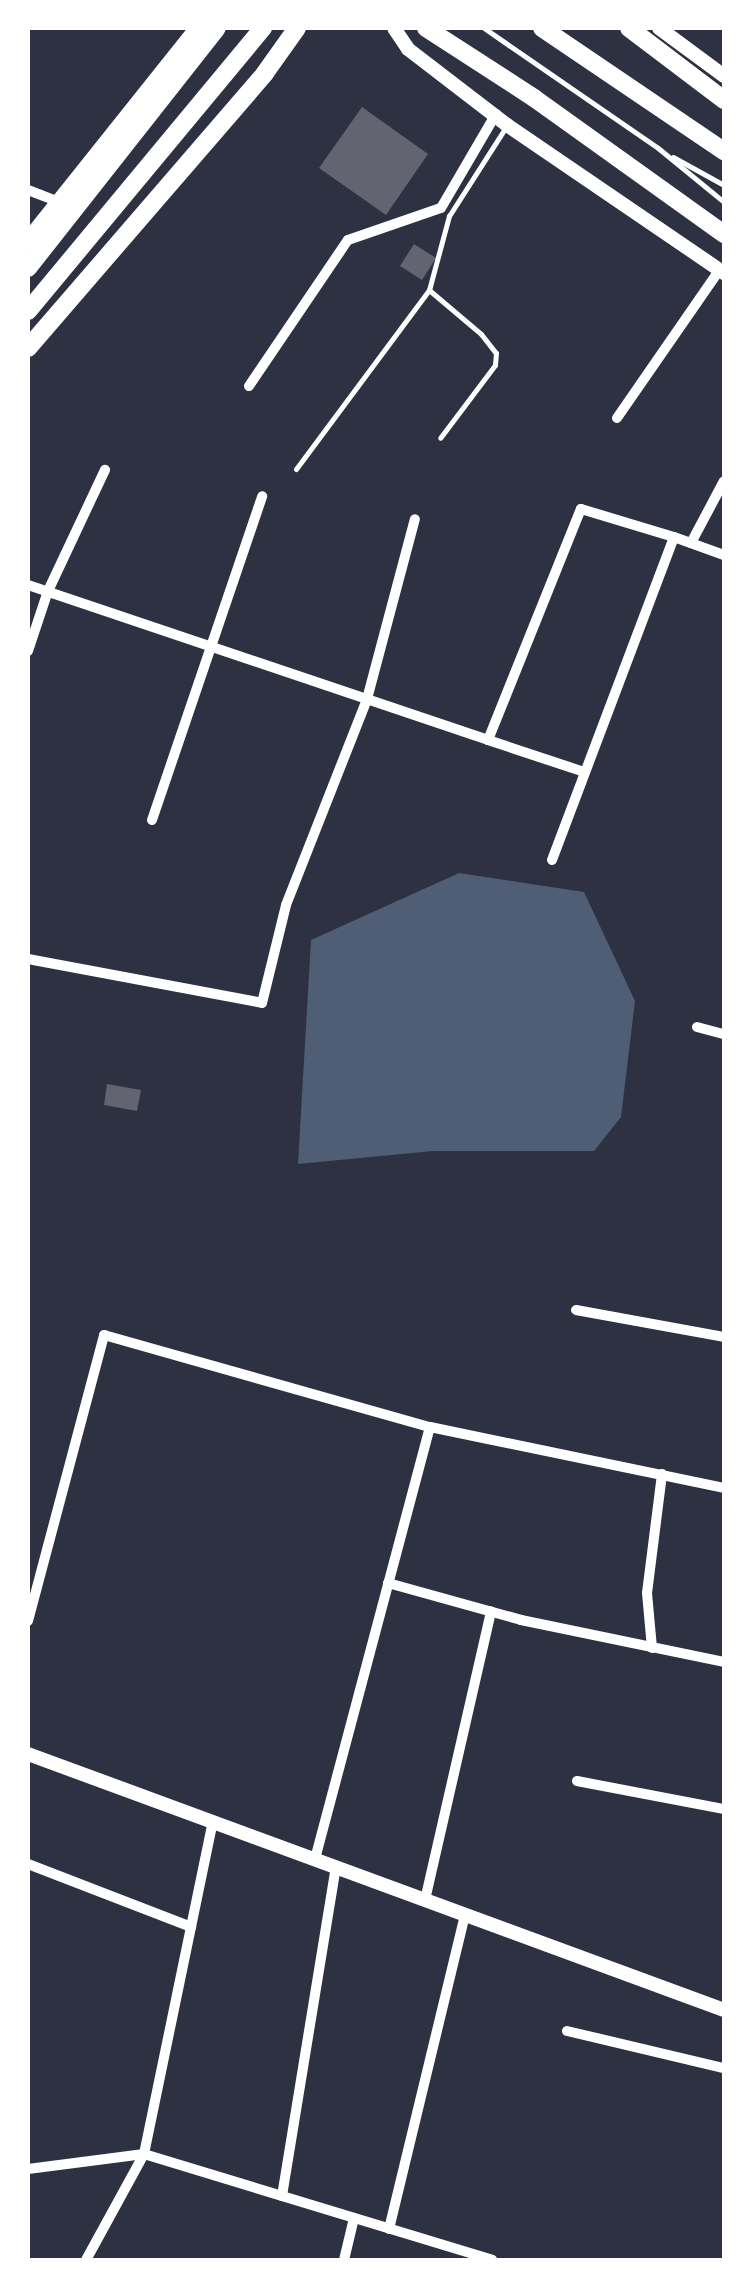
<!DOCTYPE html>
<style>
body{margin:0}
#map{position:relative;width:752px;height:2288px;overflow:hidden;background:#2d3142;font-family:"Alegreya Sans",sans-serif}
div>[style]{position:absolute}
.water>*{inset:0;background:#4f5d75}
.building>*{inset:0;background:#626471}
.service>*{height:5px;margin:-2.5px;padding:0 2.5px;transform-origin:2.5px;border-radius:2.5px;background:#fff}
.minor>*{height:10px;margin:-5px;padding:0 5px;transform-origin:5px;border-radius:5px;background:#fff}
.tertiary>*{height:14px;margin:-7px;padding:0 7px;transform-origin:7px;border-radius:7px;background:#fff}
.primary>*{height:18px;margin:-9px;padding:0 9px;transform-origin:9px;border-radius:9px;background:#fff}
span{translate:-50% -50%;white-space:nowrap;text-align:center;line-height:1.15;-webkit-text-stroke:10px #fff;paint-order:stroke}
.frame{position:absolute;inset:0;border:30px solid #fff;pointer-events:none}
</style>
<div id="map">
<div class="water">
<i style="clip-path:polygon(459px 873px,584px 892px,635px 1001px,621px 1117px,594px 1151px,433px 1151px,298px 1164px,311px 940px)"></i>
</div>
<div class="building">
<i style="clip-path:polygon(362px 107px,428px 154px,386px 215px,319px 168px)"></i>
<i style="clip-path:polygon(414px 244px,436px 258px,422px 280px,400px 266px)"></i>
<i style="clip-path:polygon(107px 1084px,141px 1090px,137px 1111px,104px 1105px)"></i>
</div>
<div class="service">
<i style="left:484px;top:28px;width:211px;rotate:34.6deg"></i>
<i style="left:658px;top:148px;width:85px;rotate:39.3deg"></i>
<i style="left:673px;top:157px;width:58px;rotate:28.8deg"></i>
<i style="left:429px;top:290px;width:68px;rotate:40.2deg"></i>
<i style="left:481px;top:334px;width:24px;rotate:52deg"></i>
<i style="left:496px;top:353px;width:12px;rotate:95deg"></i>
<i style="left:495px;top:365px;width:91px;rotate:127deg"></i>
<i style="left:296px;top:469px;width:223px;rotate:-53.4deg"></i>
<i style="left:429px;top:290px;width:77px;rotate:-74.9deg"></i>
<i style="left:449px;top:216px;width:106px;rotate:-57.4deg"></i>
</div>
<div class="minor">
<i style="left:28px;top:190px;width:33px;rotate:21deg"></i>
<i style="left:249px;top:386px;width:176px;rotate:-55.9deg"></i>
<i style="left:348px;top:240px;width:98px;rotate:-19deg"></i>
<i style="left:441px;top:208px;width:109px;rotate:-59.7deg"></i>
<i style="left:617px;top:418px;width:181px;rotate:-55.3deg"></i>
<i style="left:691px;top:543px;width:70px;rotate:-62deg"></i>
<i style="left:28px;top:585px;width:485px;rotate:18.6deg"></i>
<i style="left:488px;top:740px;width:249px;rotate:-68.1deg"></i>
<i style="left:581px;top:509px;width:97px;rotate:16.8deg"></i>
<i style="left:28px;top:651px;width:63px;rotate:-71.6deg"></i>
<i style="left:48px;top:591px;width:134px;rotate:-64.8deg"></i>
<i style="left:488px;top:740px;width:101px;rotate:18.4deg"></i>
<i style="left:152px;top:820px;width:342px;rotate:-71.2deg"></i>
<i style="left:552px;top:860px;width:345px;rotate:-69.3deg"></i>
<i style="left:674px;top:537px;width:53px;rotate:19.8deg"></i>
<i style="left:28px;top:959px;width:238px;rotate:10.6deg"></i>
<i style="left:262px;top:1003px;width:101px;rotate:-76.2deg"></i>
<i style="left:286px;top:905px;width:221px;rotate:-68.5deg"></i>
<i style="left:367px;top:699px;width:186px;rotate:-75.1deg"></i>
<i style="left:697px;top:1027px;width:28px;rotate:15deg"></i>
<i style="left:576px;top:1310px;width:150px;rotate:10.3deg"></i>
<i style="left:388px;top:1583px;width:138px;rotate:15.5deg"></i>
<i style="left:521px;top:1620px;width:207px;rotate:11.7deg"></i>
<i style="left:28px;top:1621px;width:296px;rotate:-75.1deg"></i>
<i style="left:104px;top:1335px;width:339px;rotate:15.8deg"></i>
<i style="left:652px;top:1648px;width:55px;rotate:-95.2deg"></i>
<i style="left:647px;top:1593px;width:120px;rotate:-82.8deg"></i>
<i style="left:577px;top:1781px;width:150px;rotate:10.8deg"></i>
<i style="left:315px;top:1859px;width:447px;rotate:-75.1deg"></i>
<i style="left:430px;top:1427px;width:300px;rotate:11.7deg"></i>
<i style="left:28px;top:1864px;width:175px;rotate:21.1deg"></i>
<i style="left:425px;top:1900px;width:296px;rotate:-77.1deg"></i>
<i style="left:567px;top:2031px;width:161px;rotate:13.3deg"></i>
<i style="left:28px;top:2169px;width:117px;rotate:-7.4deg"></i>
<i style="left:144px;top:2154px;width:364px;rotate:16.9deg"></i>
<i style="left:282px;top:2196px;width:333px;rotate:-80.7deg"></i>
<i style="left:389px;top:2229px;width:323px;rotate:-76.4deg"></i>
<i style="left:86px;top:2260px;width:121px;rotate:-61.3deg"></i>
<i style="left:144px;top:2154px;width:339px;rotate:-78.3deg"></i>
<i style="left:344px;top:2260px;width:43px;rotate:-76.6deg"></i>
</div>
<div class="tertiary">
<i style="left:394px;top:28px;width:25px;rotate:56deg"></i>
<i style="left:408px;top:49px;width:125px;rotate:37.5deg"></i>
<i style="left:507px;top:125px;width:263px;rotate:34.3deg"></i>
<i style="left:659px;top:28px;width:81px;rotate:36.4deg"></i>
<i style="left:28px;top:1754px;width:742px;rotate:20.19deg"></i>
</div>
<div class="primary">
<i style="left:426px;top:28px;width:129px;rotate:32.9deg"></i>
<i style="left:534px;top:98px;width:234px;rotate:35.6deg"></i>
<i style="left:542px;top:28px;width:220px;rotate:34.1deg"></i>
<i style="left:629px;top:28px;width:119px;rotate:37.2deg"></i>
<i style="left:28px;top:242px;width:274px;rotate:-51.4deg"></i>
<i style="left:28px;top:268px;width:305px;rotate:-51.8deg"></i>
<i style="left:28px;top:311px;width:368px;rotate:-50.3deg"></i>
<i style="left:28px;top:348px;width:363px;rotate:-49.2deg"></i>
<i style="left:265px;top:73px;width:55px;rotate:-54.6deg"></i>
</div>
<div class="frame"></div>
</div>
